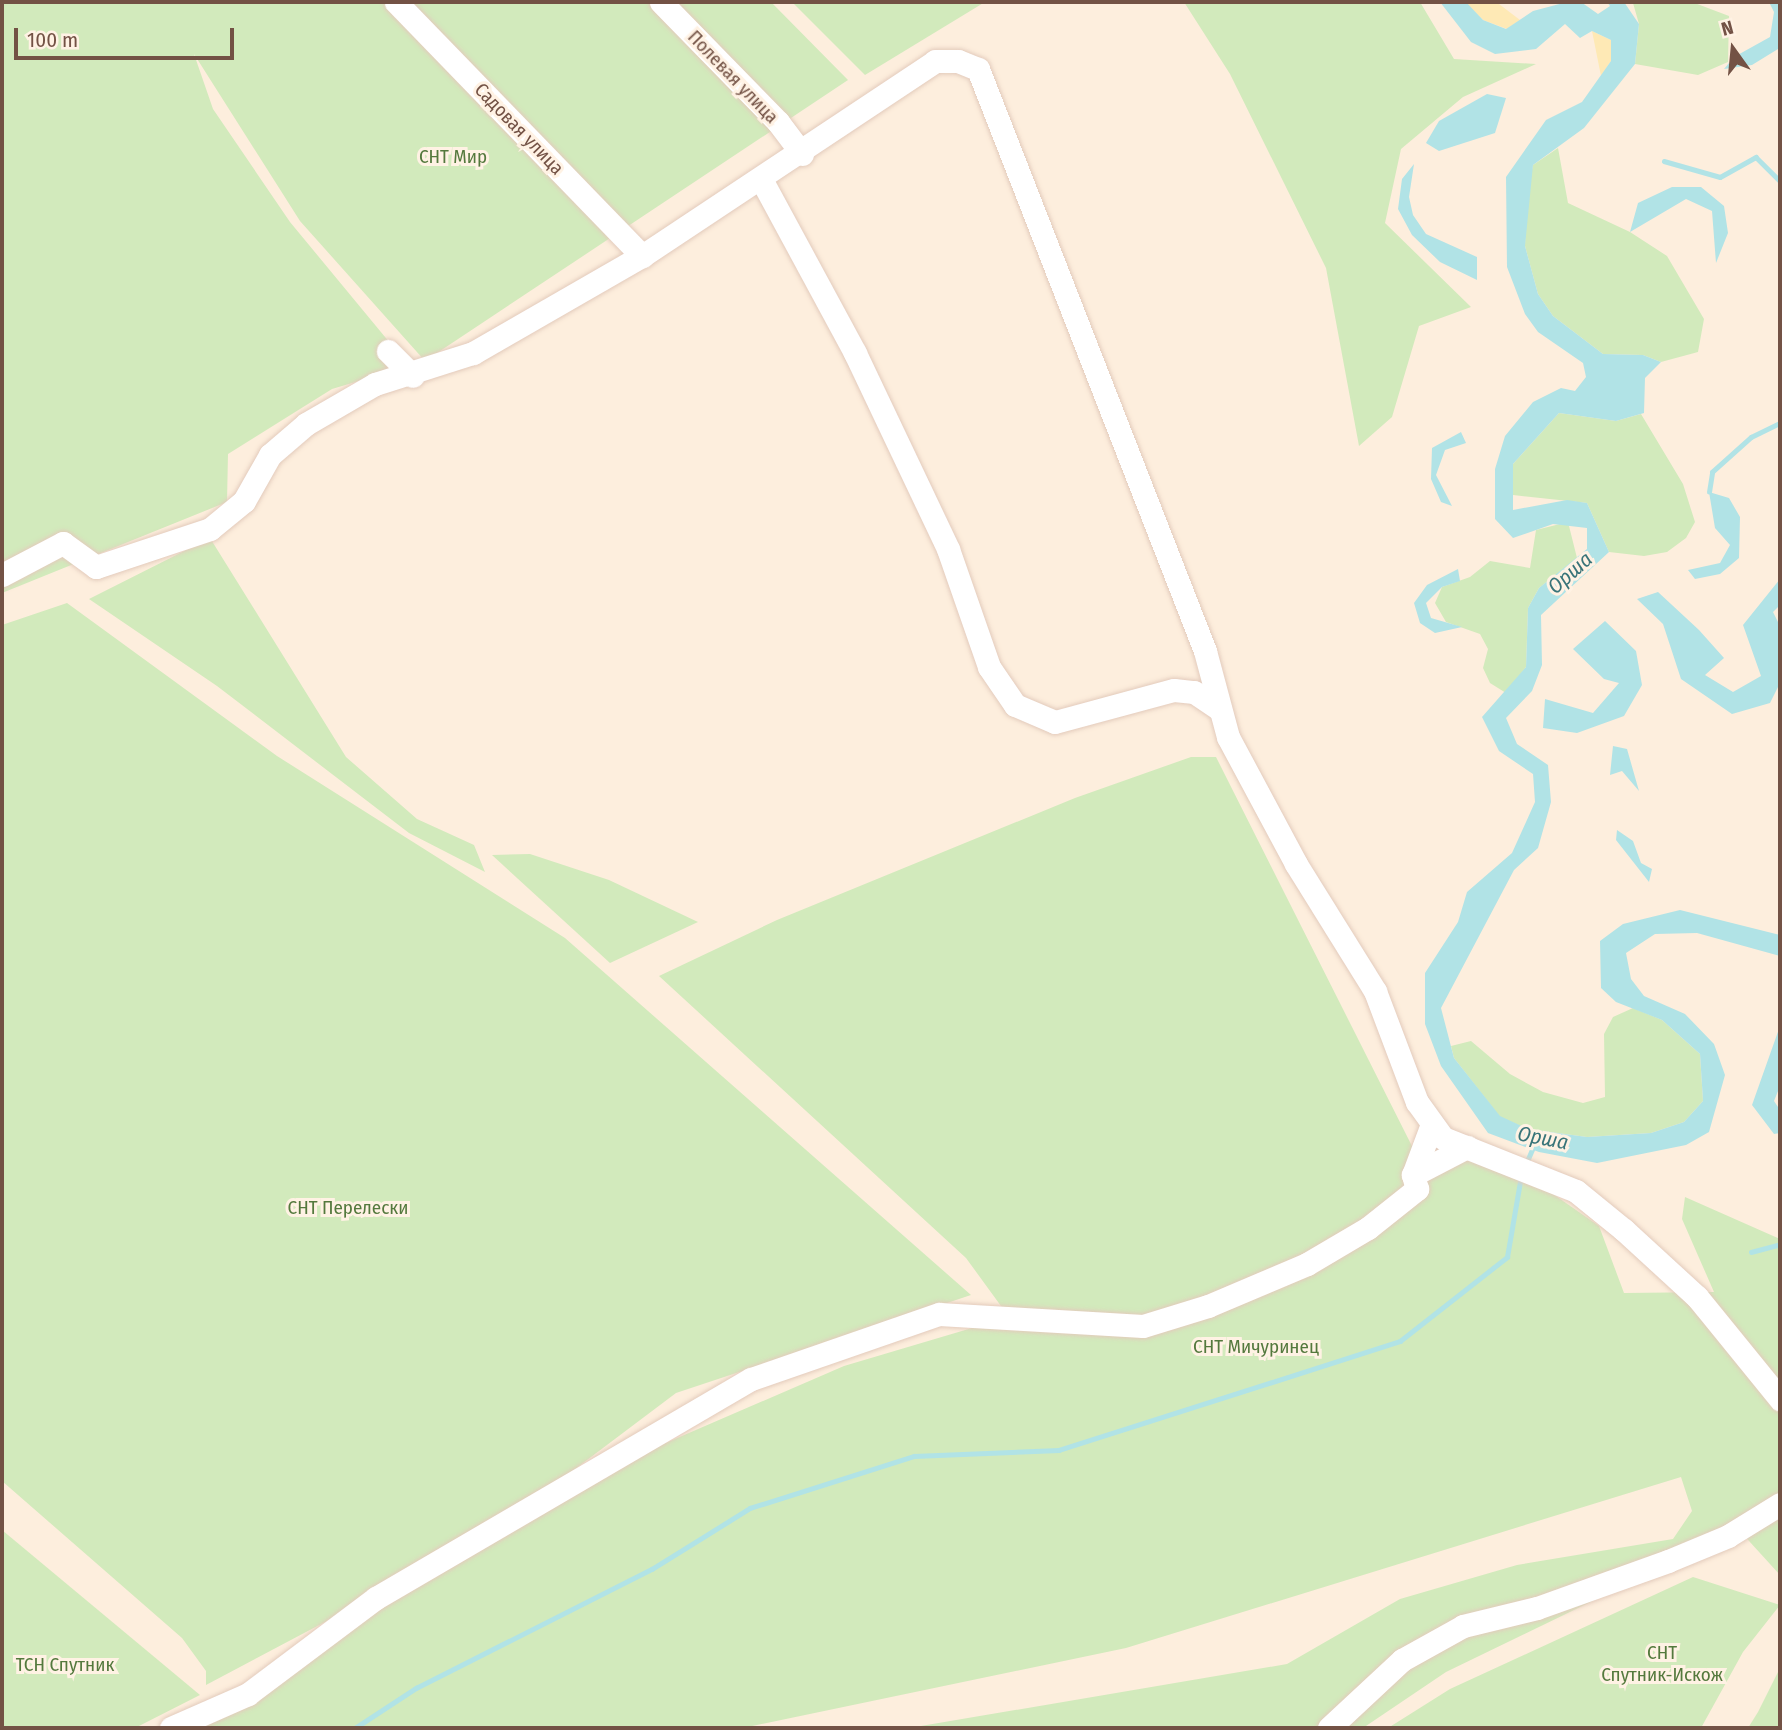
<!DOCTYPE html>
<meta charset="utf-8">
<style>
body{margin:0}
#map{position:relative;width:1782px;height:1730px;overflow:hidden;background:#fdeedd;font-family:"Fira Sans Condensed",sans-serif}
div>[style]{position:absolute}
.green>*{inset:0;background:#d2eabc}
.sand>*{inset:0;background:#fee9b5}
.water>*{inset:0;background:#b1e3e6}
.stream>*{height:4.5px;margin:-2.25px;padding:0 2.25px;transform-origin:2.25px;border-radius:2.25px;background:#b1e3e6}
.roads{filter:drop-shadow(0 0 2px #e3cbbc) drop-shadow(0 0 2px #e3cbbc)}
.minor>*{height:23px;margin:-11.5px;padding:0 11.5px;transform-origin:11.5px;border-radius:11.5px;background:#fff}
span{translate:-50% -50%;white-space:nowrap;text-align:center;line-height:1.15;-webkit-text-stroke:6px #fff2e4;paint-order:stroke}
.street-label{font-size:19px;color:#735245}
.park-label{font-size:19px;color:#54793d}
.water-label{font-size:21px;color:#397479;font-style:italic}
.frame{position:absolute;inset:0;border:4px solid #735245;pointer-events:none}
.north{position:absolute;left:1698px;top:14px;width:70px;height:70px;-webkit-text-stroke:5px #fff2e4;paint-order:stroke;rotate:345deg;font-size:19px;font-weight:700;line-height:28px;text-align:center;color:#735245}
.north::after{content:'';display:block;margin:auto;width:24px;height:32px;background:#735245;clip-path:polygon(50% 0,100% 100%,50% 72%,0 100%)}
.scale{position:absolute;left:14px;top:28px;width:220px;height:32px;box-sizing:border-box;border:4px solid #735245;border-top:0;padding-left:9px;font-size:21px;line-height:24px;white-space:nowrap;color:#735245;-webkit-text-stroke:5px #fff2e4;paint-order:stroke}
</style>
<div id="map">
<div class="green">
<i style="clip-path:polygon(2px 2px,771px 2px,848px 80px,425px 361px,300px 221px,194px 54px,213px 109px,290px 222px,409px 366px,332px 389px,228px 454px,227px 502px,2px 593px)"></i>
<i style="clip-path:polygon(792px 2px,985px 2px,865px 75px)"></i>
<i style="clip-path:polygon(1184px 2px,1420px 2px,1454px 59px,1536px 64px,1463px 97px,1401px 149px,1385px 223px,1471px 307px,1419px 326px,1392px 417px,1359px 446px,1326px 268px,1230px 74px)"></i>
<i style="clip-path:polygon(1692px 2px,1729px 16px,1728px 62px,1698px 75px,1635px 64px,1639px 24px,1633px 3px)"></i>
<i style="clip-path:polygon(1558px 148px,1568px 203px,1630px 232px,1667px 256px,1704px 319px,1698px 352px,1661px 362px,1643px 355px,1603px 354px,1553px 316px,1538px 294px,1525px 246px,1526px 198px,1533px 165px)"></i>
<i style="clip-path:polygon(1559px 413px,1616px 421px,1641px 414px,1683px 484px,1695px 522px,1686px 538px,1667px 552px,1644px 556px,1609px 552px,1587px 503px,1513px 495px,1513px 464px)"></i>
<i style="clip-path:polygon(1568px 522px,1577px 558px,1539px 588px,1528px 608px,1526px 667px,1506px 693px,1490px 683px,1483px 668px,1488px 649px,1480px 634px,1446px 622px,1435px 603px,1442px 587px,1470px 577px,1490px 561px,1530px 568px,1536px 530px)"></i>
<i style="clip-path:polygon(210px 538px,346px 757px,417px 819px,474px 845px,485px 872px,409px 833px,217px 686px,89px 599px)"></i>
<i style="clip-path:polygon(67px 603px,277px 756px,565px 938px,971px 1295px,676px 1393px,482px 1539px,206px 1685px,206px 1671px,182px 1638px,2px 1481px,2px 625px)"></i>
<i style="clip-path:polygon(1191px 757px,1216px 757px,1419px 1160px,1487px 1148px,1599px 1226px,1624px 1293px,1714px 1292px,1682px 1219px,1685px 1197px,1780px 1239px,1780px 1575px,1739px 1530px,1446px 1672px,1363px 1728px,909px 1728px,1287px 1664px,1400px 1599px,1517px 1565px,1673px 1539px,1692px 1511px,1681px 1477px,1126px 1648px,743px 1728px,194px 1728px,374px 1605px,638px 1455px,844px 1366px,1009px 1317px,966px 1258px,659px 976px,777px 920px,1075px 798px)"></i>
<i style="clip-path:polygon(530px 854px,609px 880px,698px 922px,610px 963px,492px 855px)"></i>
<i style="clip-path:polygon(1633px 1008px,1662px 1020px,1700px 1054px,1703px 1101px,1684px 1122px,1651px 1133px,1587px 1137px,1528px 1129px,1500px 1117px,1454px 1058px,1451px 1046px,1471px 1041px,1510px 1074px,1543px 1092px,1583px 1103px,1605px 1097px,1604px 1034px,1613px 1017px)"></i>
<i style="clip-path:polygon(2px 1530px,200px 1695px,135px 1728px,2px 1728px)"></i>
<i style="clip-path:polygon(1693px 1577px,1780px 1605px,1743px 1652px,1701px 1728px,1388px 1728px,1450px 1689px)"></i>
<i style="clip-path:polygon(1780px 1668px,1780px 1728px,1748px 1728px,1758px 1712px)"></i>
</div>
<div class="sand">
<i style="clip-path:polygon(1477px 2px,1499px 4px,1520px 20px,1507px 29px,1483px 20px,1467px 4px)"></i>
<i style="clip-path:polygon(1592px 31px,1611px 40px,1611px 61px,1601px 76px)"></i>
</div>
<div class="water">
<i style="clip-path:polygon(1440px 2px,1466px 2px,1483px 20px,1506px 29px,1533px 11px,1567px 2px,1581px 2px,1598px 14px,1610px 6px,1607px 2px,1624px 2px,1639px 24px,1635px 64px,1584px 128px,1533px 165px,1525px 246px,1538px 294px,1553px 316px,1603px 354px,1643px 355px,1661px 362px,1645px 378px,1644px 413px,1616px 421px,1559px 413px,1513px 464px,1513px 510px,1567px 500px,1587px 503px,1609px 552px,1541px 615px,1542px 665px,1532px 691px,1506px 718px,1517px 744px,1548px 765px,1551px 802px,1538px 848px,1514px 870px,1441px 1008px,1454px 1058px,1500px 1116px,1528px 1129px,1587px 1137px,1651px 1133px,1684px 1122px,1703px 1101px,1700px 1054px,1662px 1020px,1616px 1002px,1601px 988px,1600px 941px,1623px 924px,1680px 910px,1780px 935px,1780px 956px,1697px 933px,1655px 934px,1626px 953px,1631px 979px,1644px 996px,1685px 1014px,1714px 1044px,1725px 1075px,1709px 1132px,1686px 1145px,1597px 1163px,1539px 1152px,1488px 1133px,1441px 1066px,1425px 1024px,1425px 973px,1458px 922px,1467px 892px,1512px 853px,1535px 802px,1533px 774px,1499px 751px,1482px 717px,1526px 667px,1528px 608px,1539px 588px,1587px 549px,1587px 528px,1553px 524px,1513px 538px,1495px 519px,1495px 469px,1505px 436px,1533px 402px,1561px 388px,1575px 391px,1586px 377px,1583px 363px,1538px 332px,1525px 314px,1507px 267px,1506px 177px,1546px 120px,1582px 102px,1611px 61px,1611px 40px,1592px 31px,1580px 38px,1565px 24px,1536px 49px,1495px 54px,1471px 42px)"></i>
<i style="clip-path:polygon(1769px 2px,1780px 2px,1778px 49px,1752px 65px,1724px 69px,1734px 57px,1770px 37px,1774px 12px)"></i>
<i style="clip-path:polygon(1487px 94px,1506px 98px,1495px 133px,1439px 151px,1426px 143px,1439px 121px)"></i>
<i style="clip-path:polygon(1414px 164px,1409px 197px,1413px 215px,1426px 234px,1477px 257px,1477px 280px,1440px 262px,1412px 235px,1398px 209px,1402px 179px)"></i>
<i style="clip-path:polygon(1672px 187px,1701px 187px,1724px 206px,1728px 233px,1716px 263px,1712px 211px,1686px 199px,1630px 232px,1638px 203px)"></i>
<i style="clip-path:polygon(1461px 432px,1466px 443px,1445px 450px,1436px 475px,1452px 506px,1441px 502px,1431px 479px,1432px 448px)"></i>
<i style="clip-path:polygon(1709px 492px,1729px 498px,1740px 517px,1739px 558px,1720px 574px,1695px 579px,1688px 570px,1720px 563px,1730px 545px,1715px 528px)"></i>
<i style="clip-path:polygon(1458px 569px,1460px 581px,1442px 587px,1426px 603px,1431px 618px,1462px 627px,1435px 633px,1420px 623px,1414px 603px,1427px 585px)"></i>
<i style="clip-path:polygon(1780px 579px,1780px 605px,1773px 612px,1780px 626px,1780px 683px,1770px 703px,1732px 714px,1681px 679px,1663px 624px,1637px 599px,1658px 592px,1699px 630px,1724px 658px,1705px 675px,1733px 692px,1761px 676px,1743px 625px)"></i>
<i style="clip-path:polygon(1605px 621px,1636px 651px,1642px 685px,1624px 716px,1577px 733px,1543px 728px,1545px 699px,1593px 713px,1619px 683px,1604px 679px,1573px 649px)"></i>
<i style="clip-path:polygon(1613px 746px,1627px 749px,1639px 791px,1622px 771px,1610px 775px)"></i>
<i style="clip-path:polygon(1617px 830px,1633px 841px,1641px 863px,1652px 869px,1649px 882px,1616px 840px)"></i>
<i style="clip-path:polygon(1780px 1026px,1780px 1086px,1774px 1101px,1780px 1110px,1780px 1133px,1774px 1134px,1752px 1105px)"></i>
</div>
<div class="stream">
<i style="left:1664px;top:161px;width:58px;rotate:15.9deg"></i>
<i style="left:1720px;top:177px;width:41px;rotate:-29.1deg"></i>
<i style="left:1756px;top:157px;width:34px;rotate:45deg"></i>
<i style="left:1709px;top:492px;width:20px;rotate:-81deg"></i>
<i style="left:1712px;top:472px;width:52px;rotate:-41.9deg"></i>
<i style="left:1751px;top:437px;width:32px;rotate:-26deg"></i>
<i style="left:1528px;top:1159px;width:13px;rotate:-67deg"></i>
<i style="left:1751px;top:1252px;width:30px;rotate:-15deg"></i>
<i style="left:355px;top:1728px;width:73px;rotate:-33.3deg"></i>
<i style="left:416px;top:1688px;width:264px;rotate:-26.8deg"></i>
<i style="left:652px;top:1569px;width:115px;rotate:-31.9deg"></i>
<i style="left:750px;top:1508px;width:172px;rotate:-17.6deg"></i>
<i style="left:914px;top:1456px;width:145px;rotate:-2.4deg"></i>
<i style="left:1059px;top:1450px;width:358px;rotate:-17.7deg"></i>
<i style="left:1400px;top:1341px;width:136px;rotate:-38.1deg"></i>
<i style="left:1507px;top:1257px;width:82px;rotate:-80.2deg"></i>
</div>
<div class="roads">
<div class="minor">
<i style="left:396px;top:2px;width:354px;rotate:45.9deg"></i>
<i style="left:661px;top:2px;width:168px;rotate:45.7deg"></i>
<i style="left:778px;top:122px;width:40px;rotate:53deg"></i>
<i style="left:761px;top:179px;width:198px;rotate:61.6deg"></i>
<i style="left:855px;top:353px;width:217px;rotate:64.6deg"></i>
<i style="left:948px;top:549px;width:125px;rotate:70.8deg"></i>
<i style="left:989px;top:667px;width:46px;rotate:55.6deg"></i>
<i style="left:1015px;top:705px;width:43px;rotate:23deg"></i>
<i style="left:1055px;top:722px;width:123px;rotate:-15.1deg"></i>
<i style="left:1174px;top:690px;width:20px;rotate:6deg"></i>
<i style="left:1194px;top:692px;width:29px;rotate:34deg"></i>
<i style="left:388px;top:351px;width:35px;rotate:45deg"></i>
<i style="left:2px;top:575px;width:69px;rotate:-27.7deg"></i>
<i style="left:63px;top:543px;width:41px;rotate:36deg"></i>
<i style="left:96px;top:567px;width:120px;rotate:-18.4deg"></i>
<i style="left:210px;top:529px;width:44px;rotate:-39.5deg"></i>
<i style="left:244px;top:501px;width:53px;rotate:-60.5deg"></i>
<i style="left:270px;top:455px;width:48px;rotate:-40.7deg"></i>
<i style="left:306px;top:424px;width:80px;rotate:-30.1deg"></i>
<i style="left:375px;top:384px;width:103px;rotate:-17.6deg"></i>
<i style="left:473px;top:353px;width:195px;rotate:-29.9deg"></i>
<i style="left:642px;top:256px;width:352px;rotate:-33.6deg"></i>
<i style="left:935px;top:61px;width:23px"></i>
<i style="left:958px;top:61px;width:22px;rotate:22deg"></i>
<i style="left:978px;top:69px;width:625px;rotate:68.69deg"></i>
<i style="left:1205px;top:651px;width:89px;rotate:75deg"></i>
<i style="left:1228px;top:737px;width:144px;rotate:61.8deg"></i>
<i style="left:1296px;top:864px;width:150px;rotate:58.1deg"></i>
<i style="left:1375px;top:991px;width:119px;rotate:69.3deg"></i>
<i style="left:1417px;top:1102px;width:44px;rotate:54.2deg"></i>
<i style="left:1443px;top:1138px;width:143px;rotate:21.7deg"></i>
<i style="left:1576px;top:1191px;width:62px;rotate:39.1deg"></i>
<i style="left:1624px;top:1230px;width:99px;rotate:42.5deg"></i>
<i style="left:1697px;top:1297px;width:132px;rotate:50.9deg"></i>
<i style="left:1413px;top:1175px;width:54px;rotate:-69.6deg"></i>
<i style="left:171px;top:1728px;width:84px;rotate:-23.8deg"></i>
<i style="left:248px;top:1694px;width:160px;rotate:-36.9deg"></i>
<i style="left:376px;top:1598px;width:434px;rotate:-30.3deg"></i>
<i style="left:751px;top:1379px;width:199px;rotate:-19.1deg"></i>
<i style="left:939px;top:1314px;width:204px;rotate:3.4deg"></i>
<i style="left:1143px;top:1326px;width:68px;rotate:-17.1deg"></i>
<i style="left:1208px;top:1306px;width:108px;rotate:-23deg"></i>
<i style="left:1307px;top:1264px;width:71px;rotate:-30.5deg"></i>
<i style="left:1368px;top:1228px;width:63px;rotate:-38.5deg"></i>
<i style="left:1417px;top:1189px;width:15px;rotate:-106deg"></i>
<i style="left:1413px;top:1175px;width:61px;rotate:-27.4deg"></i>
<i style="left:1329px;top:1728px;width:100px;rotate:-43deg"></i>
<i style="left:1402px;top:1660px;width:70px;rotate:-29.1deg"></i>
<i style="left:1463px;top:1626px;width:76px;rotate:-13.7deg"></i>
<i style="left:1537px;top:1608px;width:139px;rotate:-19.7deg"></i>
<i style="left:1668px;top:1561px;width:65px;rotate:-22.6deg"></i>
<i style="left:1728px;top:1536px;width:61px;rotate:-31.6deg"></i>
</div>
</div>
<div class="street-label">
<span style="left:733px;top:77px;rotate:46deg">Полевая улица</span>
<span style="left:519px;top:129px;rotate:46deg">Садовая улица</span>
</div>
<div class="park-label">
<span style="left:453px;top:157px">СНТ Мир</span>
<span style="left:348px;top:1208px">СНТ Перелески</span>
<span style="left:1256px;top:1347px">СНТ Мичуринец</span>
<span style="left:1662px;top:1664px">СНТ<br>Спутник-Искож</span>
<span style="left:65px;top:1665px">ТСН Спутник</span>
</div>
<div class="water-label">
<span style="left:1570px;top:573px;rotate:-41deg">Орша</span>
<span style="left:1543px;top:1138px;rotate:11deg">Орша</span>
</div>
<div class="frame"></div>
<div class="north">N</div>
<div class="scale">100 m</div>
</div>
